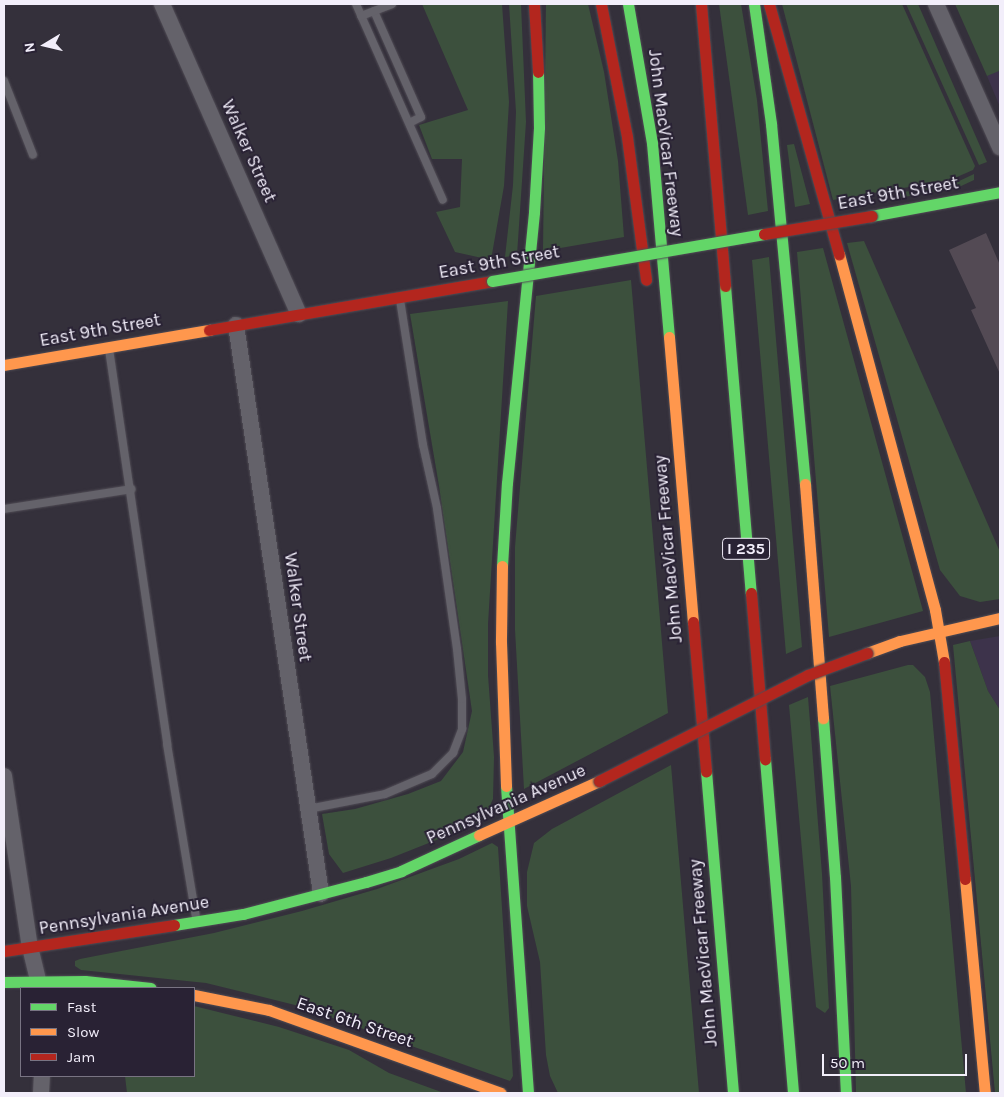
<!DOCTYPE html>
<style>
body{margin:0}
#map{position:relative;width:1004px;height:1097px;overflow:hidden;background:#34303b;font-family:Karla,sans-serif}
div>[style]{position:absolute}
.built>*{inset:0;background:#3d334b}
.green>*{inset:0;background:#3c503d}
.building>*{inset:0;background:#534a54}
.roads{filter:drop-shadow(0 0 1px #504c55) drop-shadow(0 0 1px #504c55)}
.lane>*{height:8px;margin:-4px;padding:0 4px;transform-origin:4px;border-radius:4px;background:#64626a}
.street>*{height:16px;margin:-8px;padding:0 8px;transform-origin:8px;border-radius:8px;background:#64626a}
.fast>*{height:11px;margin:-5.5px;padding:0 5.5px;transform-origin:5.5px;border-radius:5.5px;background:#63d668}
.slow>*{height:11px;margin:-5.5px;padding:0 5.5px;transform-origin:5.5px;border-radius:5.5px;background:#ff974d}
.jam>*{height:11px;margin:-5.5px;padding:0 5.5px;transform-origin:5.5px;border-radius:5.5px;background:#b3261e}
.bridges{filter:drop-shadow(0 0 1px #504c55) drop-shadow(0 0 1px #504c55)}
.fast-bridge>*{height:11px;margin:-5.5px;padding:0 5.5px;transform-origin:5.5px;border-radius:5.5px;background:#63d668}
.jam-bridge>*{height:11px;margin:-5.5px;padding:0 5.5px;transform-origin:5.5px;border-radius:5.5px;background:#b3261e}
span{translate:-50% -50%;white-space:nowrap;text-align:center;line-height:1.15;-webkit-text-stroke:4px #292234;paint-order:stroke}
.shield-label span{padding:1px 4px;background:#292234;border:1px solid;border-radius:4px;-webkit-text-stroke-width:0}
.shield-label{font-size:16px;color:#f2eefa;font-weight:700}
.street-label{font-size:18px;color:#f2eefa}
.frame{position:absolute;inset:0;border:5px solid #f2eefa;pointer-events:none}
.legend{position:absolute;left:20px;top:987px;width:175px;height:90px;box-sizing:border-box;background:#292234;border:1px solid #797483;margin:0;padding:6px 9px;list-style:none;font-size:15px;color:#f2eefa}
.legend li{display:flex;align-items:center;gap:10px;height:25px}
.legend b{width:25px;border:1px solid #797483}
.north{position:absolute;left:20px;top:20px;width:50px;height:50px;-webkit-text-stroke:4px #292234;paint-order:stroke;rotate:261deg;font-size:14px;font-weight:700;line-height:20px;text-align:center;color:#f2eefa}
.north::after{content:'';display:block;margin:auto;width:18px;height:22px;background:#f2eefa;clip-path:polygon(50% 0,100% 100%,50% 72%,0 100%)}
.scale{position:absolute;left:822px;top:1054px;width:145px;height:22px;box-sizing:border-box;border:2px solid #f2eefa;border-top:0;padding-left:6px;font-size:15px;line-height:18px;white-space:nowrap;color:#f2eefa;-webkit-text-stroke:4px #292234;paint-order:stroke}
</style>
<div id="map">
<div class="built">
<i style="clip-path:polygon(1000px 69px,1000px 107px,987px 76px)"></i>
<i style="clip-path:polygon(1000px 636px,1000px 710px,988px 691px,970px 641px)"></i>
</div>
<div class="green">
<i style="clip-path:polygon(422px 4px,502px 4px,509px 102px,504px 186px,491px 260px,455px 252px,436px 212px,460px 207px,462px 159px,432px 159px,419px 125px,468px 110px)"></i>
<i style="clip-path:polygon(509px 4px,521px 4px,526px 122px,517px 255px,505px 257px,513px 185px,516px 112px)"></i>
<i style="clip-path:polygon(546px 4px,588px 4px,604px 72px,618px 161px,624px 237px,543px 251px)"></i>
<i style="clip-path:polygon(719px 4px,741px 4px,757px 100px,768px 211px,748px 215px)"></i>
<i style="clip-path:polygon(782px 4px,902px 4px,975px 166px,973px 170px,950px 180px,833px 200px)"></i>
<i style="clip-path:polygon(906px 4px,918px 4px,987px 162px,979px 165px)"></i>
<i style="clip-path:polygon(955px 4px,1000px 4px,999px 71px,987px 76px)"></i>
<i style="clip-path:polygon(794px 144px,810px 204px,795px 207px,787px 145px)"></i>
<i style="clip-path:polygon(974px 174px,974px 180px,959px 187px,893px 199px,893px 197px,904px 192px,957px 182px)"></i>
<i style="clip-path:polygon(864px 241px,1000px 552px,1000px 599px,980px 602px,960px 596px,940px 570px,847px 243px)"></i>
<i style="clip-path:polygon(823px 248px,923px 611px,829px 637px,797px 252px)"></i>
<i style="clip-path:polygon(769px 257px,802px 647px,786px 654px,752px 260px)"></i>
<i style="clip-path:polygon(631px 280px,668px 713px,524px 789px,515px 630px,515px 547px,536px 296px)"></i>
<i style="clip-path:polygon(508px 301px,488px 624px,488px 675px,494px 757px,493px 799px,484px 818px,474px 825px,391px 858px,343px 873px,329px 854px,322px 814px,355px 809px,408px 794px,441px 781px,463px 752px,472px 711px,439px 486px,410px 314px)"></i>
<i style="clip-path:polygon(970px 641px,988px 691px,1000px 710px,1000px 1093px,995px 1093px,953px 645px)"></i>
<i style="clip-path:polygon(908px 665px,913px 665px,925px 677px,930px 692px,966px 1093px,856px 1093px,851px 886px,830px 686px)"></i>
<i style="clip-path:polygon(808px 697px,822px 874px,829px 1008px,825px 1013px,816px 1007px,789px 705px)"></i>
<i style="clip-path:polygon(671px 765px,699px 1093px,558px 1093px,550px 1076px,546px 1055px,540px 962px,527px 906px,527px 872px,534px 843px,552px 829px)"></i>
<i style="clip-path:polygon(492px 843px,498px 847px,513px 1076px,510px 1081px,299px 1006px,206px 983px,81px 970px,75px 966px,75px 961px,80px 959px,214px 933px,302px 911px,377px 889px,459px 859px)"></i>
<i style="clip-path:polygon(194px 1006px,279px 1027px,349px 1050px,389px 1073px,444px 1093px,127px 1093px,125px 1076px,194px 1076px)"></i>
</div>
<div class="building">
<i style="clip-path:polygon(986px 233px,1000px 265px,1000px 374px,971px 310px,976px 308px,949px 250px)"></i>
</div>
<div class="roads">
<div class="lane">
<i style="left:356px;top:4px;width:214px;rotate:66.1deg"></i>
<i style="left:374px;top:11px;width:116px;rotate:66.1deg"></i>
<i style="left:421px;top:117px;width:13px;rotate:153deg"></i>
<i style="left:361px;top:16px;width:33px;rotate:-21deg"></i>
<i style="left:4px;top:81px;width:79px;rotate:68.6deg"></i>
<i style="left:109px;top:349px;width:399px;rotate:81.6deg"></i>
<i style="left:167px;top:744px;width:176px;rotate:80.5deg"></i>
<i style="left:4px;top:509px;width:129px;rotate:-8.9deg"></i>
<i style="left:308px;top:809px;width:78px;rotate:-11deg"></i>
<i style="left:385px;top:794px;width:51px;rotate:-23.1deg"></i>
<i style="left:432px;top:774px;width:30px;rotate:-45deg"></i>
<i style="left:453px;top:753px;width:26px;rotate:-69deg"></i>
<i style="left:462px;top:729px;width:30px;rotate:-90deg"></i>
<i style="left:462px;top:699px;width:50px;rotate:-95.7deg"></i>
<i style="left:457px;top:649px;width:142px;rotate:-98.1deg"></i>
<i style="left:437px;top:508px;width:65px;rotate:-102.5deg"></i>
<i style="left:423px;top:445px;width:148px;rotate:-99deg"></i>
</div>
<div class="street">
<i style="left:162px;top:4px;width:339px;rotate:66.2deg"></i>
<i style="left:936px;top:4px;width:157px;rotate:65.9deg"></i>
<i style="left:236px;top:325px;width:575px;rotate:81.5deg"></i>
<i style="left:4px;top:776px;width:173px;rotate:81.4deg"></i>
<i style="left:30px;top:947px;width:42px;rotate:76.3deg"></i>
<i style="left:41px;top:1093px;width:17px;rotate:-87deg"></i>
</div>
<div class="fast">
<i style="left:628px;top:4px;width:141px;rotate:80.2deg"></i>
<i style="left:652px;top:143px;width:195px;rotate:85deg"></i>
<i style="left:754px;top:4px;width:121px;rotate:81.9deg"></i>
<i style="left:771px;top:124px;width:362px;rotate:84.6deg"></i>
<i style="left:871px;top:216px;width:131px;rotate:-10.5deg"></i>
<i style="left:725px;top:286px;width:308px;rotate:85.2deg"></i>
<i style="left:502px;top:566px;width:83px;rotate:-86.6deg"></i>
<i style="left:507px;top:483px;width:272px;rotate:-84.3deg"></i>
<i style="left:534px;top:212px;width:85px;rotate:-86.6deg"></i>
<i style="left:539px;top:127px;width:55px;rotate:-91deg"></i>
<i style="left:823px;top:718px;width:159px;rotate:85.7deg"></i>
<i style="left:835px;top:877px;width:216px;rotate:87.1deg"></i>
<i style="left:765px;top:759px;width:335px;rotate:85.2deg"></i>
<i style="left:706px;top:771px;width:323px;rotate:85.2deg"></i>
<i style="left:506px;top:786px;width:308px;rotate:85.9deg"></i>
<i style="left:174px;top:925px;width:70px;rotate:-9.1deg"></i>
<i style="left:243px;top:914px;width:127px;rotate:-14.6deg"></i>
<i style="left:366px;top:882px;width:37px;rotate:-17deg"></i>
<i style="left:401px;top:871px;width:86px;rotate:-24.8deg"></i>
<i style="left:4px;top:982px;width:81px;rotate:-0.7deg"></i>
<i style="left:85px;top:981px;width:66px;rotate:6.1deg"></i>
</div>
<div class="slow">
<i style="left:839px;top:254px;width:369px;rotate:74.9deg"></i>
<i style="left:935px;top:610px;width:53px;rotate:80.2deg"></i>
<i style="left:669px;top:337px;width:286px;rotate:85.2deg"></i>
<i style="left:4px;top:365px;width:208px;rotate:-9.7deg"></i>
<i style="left:805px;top:484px;width:235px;rotate:85.6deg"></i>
<i style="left:502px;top:566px;width:76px;rotate:90.8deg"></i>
<i style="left:501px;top:642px;width:144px;rotate:88deg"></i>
<i style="left:867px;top:653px;width:35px;rotate:-20deg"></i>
<i style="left:900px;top:641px;width:103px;rotate:-13deg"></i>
<i style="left:479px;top:835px;width:132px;rotate:-24.2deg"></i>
<i style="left:965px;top:879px;width:215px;rotate:84.7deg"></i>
<i style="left:194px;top:995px;width:76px;rotate:11.3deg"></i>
<i style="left:269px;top:1010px;width:246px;rotate:19.7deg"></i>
</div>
<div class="jam">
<i style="left:534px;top:4px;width:68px;rotate:86.6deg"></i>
<i style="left:601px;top:4px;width:136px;rotate:78.9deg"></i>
<i style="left:627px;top:137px;width:144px;rotate:82.4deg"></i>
<i style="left:701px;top:4px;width:283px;rotate:85.1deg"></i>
<i style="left:769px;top:4px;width:260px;rotate:74.4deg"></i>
<i style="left:209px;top:330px;width:287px;rotate:-9.8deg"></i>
<i style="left:751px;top:593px;width:167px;rotate:85.2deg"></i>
<i style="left:693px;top:622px;width:150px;rotate:85deg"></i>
<i style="left:944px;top:662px;width:218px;rotate:84.5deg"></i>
<i style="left:4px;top:951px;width:172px;rotate:-8.7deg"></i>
</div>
</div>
<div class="bridges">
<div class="fast-bridge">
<i style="left:492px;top:281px;width:276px;rotate:-9.8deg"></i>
</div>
<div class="jam-bridge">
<i style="left:764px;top:234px;width:109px;rotate:-9.5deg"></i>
<i style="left:599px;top:781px;width:234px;rotate:-26.9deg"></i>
<i style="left:808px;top:675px;width:63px;rotate:-20.4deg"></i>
</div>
</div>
<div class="shield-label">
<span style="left:746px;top:549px">I 235</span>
</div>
<div class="street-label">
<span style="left:666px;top:143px;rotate:83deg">John MacVicar Freeway</span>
<span style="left:249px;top:151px;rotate:66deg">Walker Street</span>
<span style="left:898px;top:193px;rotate:-10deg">East 9th Street</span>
<span style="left:499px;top:262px;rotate:-10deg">East 9th Street</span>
<span style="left:100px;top:330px;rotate:-10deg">East 9th Street</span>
<span style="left:668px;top:549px;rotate:-95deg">John MacVicar Freeway</span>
<span style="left:298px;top:607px;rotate:82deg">Walker Street</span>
<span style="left:506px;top:804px;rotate:-24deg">Pennsylvania Avenue</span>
<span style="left:124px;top:915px;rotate:-9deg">Pennsylvania Avenue</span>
<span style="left:703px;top:953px;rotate:-95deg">John MacVicar Freeway</span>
<span style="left:355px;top:1022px;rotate:19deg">East 6th Street</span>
</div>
<div class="frame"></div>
<ul class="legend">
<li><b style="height:6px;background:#63d668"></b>Fast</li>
<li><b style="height:6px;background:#ff974d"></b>Slow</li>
<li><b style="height:6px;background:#b3261e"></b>Jam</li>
</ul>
<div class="north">N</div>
<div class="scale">50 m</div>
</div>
